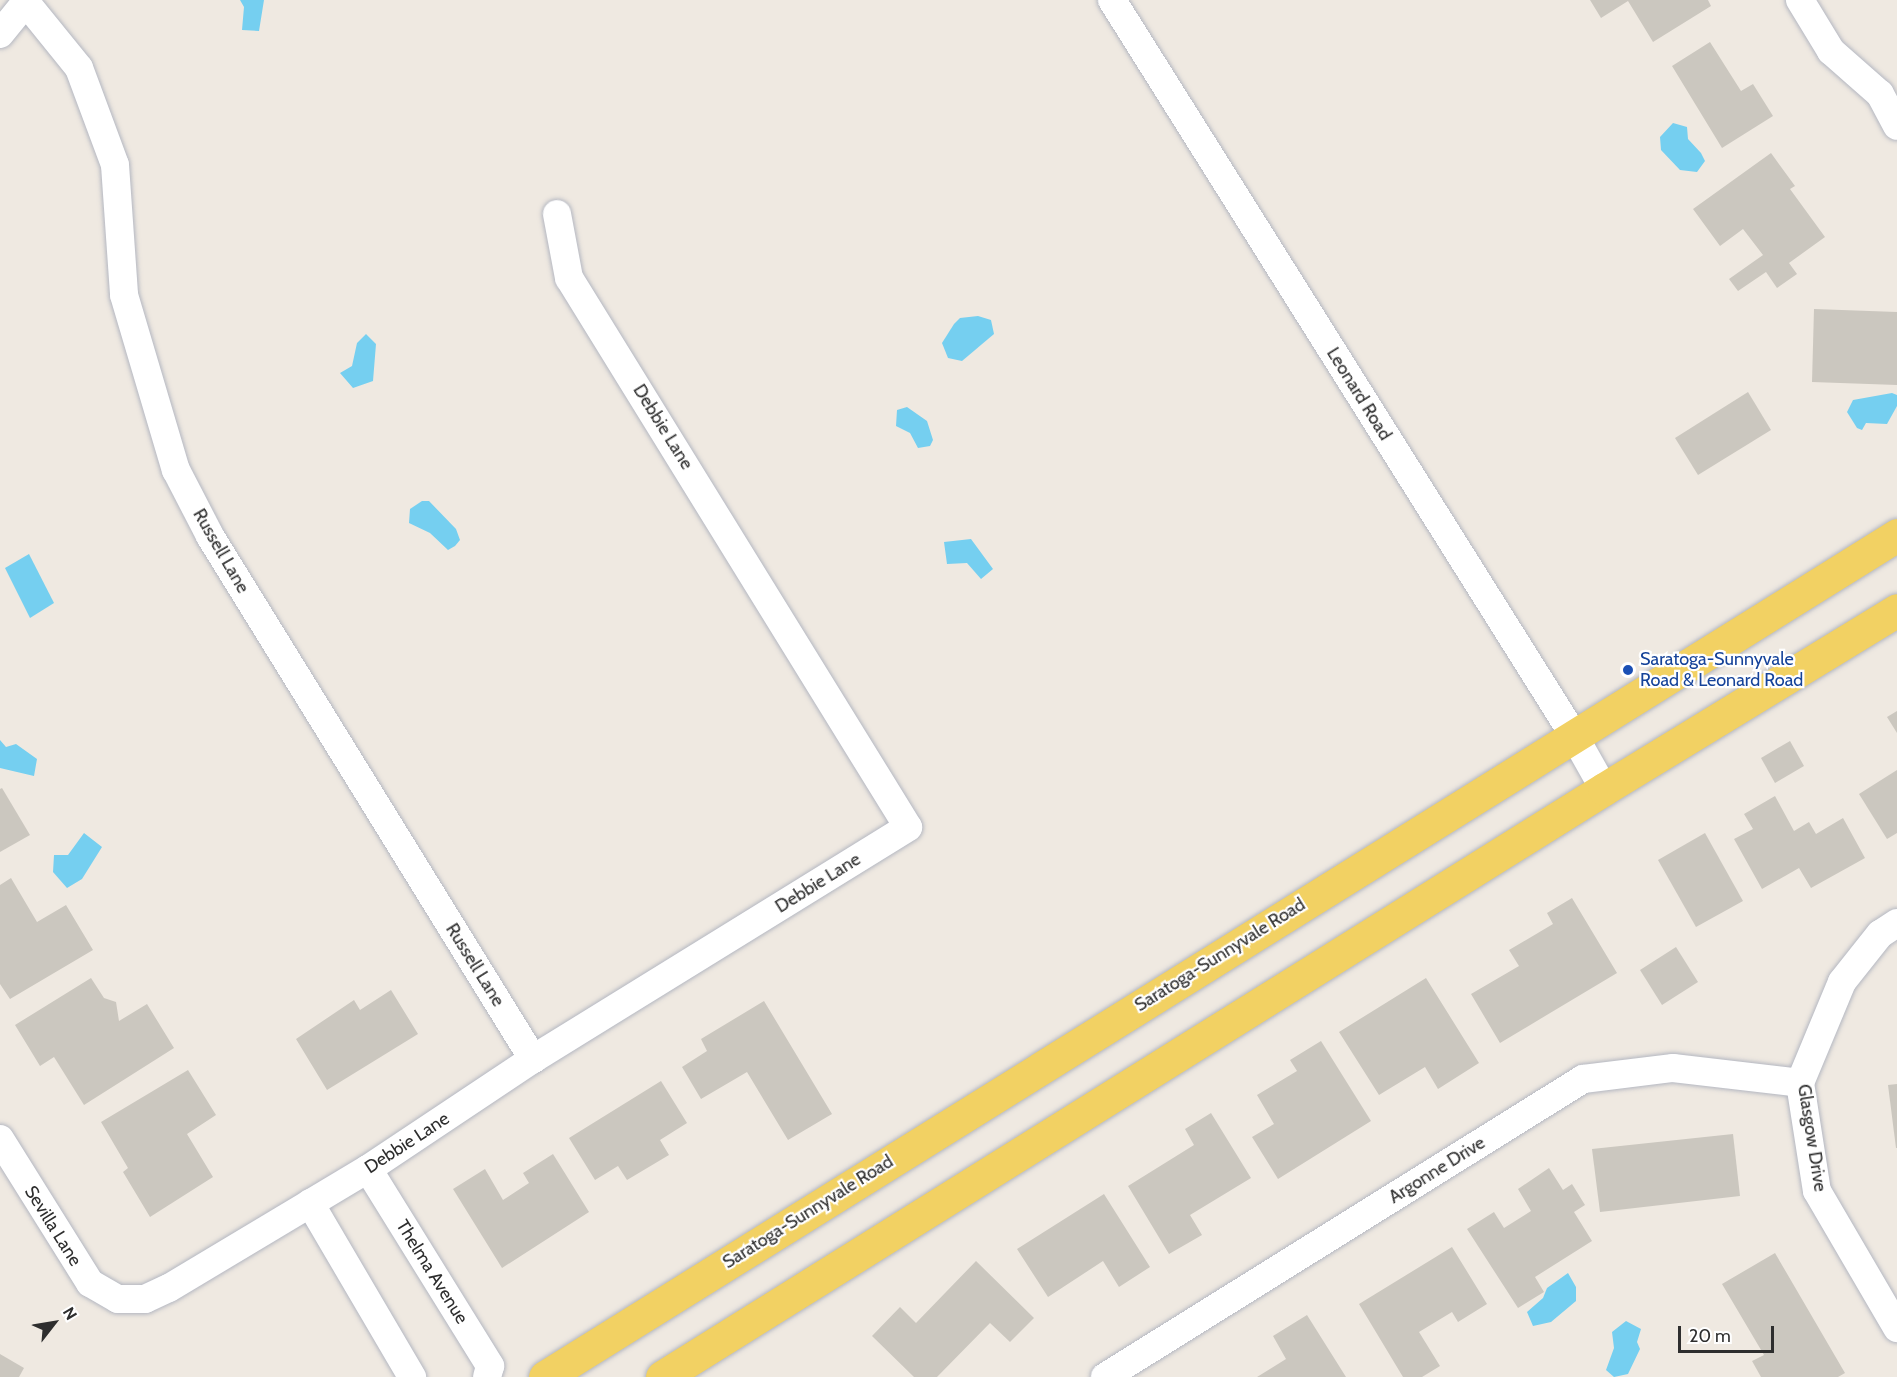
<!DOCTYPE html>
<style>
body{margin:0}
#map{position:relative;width:1897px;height:1377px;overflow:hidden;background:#efe9e1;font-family:Cabin,sans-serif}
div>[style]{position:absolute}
.water>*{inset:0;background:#75cff0}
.building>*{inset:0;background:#cbc7bf}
.roads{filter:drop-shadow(0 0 2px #b4b7c1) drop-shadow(0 0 2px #b4b7c1)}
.street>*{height:28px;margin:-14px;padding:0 14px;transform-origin:14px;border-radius:14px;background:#fff}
.primary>*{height:33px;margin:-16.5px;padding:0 16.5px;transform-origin:16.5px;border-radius:16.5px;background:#f2d163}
.dots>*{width:16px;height:16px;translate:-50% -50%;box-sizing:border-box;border:3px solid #fff;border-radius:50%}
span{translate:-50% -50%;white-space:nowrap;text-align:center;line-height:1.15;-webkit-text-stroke:4.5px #fff;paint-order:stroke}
.street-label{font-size:18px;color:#2e2e2e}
.transit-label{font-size:18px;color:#164399}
.left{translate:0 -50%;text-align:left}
.north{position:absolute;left:24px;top:1293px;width:60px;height:60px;-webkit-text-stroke:4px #fff;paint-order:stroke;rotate:59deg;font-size:16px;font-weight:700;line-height:24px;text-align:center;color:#2e2e2e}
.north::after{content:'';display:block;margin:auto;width:21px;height:27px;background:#2e2e2e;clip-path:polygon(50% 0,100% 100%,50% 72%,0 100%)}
.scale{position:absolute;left:1678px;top:1326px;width:96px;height:27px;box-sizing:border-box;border:3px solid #2e2e2e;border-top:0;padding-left:8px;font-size:18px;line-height:21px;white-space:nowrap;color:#2e2e2e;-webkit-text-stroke:4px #fff;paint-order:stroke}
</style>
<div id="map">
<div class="water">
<i style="clip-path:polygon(240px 0,264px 0,259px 31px,242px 30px,244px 7px)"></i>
<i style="clip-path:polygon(1673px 123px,1687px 127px,1688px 139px,1701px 153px,1705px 161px,1697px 172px,1680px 170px,1661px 150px,1660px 137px)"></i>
<i style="clip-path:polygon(978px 316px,991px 320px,994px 334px,962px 361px,948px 358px,942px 343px,954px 324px,960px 318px)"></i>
<i style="clip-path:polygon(366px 334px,376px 344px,373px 381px,353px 388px,340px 373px,352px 366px,357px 343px)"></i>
<i style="clip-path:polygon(1892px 393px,1897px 395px,1897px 406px,1887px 424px,1866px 423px,1862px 430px,1857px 428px,1847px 412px,1853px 400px)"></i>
<i style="clip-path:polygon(907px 407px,927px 421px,933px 440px,930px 446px,918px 448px,910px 433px,896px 426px,897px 410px)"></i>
<i style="clip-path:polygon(422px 501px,429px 501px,456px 529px,460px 540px,455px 546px,448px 550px,430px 533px,409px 523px,410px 509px)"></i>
<i style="clip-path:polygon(971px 539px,993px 569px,981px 579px,967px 563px,947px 564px,944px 542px)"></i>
<i style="clip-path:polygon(29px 554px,54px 603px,30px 618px,5px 568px)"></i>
<i style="clip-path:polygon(0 740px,6px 747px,16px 744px,37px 759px,34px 776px,0 768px)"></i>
<i style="clip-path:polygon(84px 833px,102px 847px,82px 879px,67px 888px,53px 872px,54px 855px,68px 855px)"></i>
<i style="clip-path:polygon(1568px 1273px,1576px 1287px,1576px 1301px,1551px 1322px,1533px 1326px,1527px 1312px,1543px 1298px,1547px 1288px)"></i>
<i style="clip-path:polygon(1626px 1321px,1641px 1329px,1637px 1342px,1640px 1349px,1628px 1374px,1614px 1377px,1606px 1370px,1614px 1348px,1612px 1332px)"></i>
</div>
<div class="building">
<i style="clip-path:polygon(1590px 0,1708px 0,1711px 6px,1653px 42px,1628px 1px,1601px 18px)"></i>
<i style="clip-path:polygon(1710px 42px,1741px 91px,1753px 84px,1773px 116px,1722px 148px,1672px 66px)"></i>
<i style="clip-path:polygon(1771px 153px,1795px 186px,1790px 189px,1825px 237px,1789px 263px,1797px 274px,1777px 288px,1766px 272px,1738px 291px,1729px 279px,1763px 255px,1743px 229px,1720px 246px,1693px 209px)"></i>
<i style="clip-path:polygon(1814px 309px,1897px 312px,1897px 385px,1812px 382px)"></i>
<i style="clip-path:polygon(1748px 392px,1771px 430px,1698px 475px,1675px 438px)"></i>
<i style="clip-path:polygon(1897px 711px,1897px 733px,1887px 717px)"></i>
<i style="clip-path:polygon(1790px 741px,1804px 766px,1775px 783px,1761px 758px)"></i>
<i style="clip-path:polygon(1897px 770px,1897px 833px,1887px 839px,1859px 794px)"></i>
<i style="clip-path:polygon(2px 788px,30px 835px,0 852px,0 789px)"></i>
<i style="clip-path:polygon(1775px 796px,1794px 831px,1809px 822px,1816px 834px,1843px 818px,1865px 858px,1811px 888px,1799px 868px,1762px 889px,1734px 839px,1753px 829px,1744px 814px)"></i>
<i style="clip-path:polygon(1705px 833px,1743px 901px,1696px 927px,1658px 860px)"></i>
<i style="clip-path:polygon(11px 878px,37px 922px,66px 905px,93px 950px,10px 999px,0 984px,0 885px)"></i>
<i style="clip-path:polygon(1572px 898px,1617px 973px,1500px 1043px,1471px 994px,1519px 966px,1509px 950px,1553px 924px,1547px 913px)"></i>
<i style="clip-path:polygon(1676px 947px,1698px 982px,1662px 1005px,1640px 970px)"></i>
<i style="clip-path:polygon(91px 978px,104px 998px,116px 1002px,119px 1021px,147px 1004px,174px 1048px,84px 1105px,54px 1057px,40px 1066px,15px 1025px)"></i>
<i style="clip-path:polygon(1426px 978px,1479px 1063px,1438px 1089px,1425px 1067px,1379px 1095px,1339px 1032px)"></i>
<i style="clip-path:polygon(391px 990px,418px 1034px,327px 1090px,296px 1039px,354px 1000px,360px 1010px)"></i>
<i style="clip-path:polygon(764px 1001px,832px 1114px,788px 1140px,747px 1072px,701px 1099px,682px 1067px,707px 1051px,701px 1039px)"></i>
<i style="clip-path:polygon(1321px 1041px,1371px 1121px,1278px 1179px,1252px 1137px,1274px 1124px,1257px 1095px,1297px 1071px,1290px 1060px)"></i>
<i style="clip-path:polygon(188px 1070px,216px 1115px,187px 1134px,213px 1177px,150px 1217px,123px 1172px,128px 1168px,101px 1122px)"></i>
<i style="clip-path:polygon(661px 1081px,687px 1123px,660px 1140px,669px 1155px,627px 1180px,618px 1166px,595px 1180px,569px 1138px)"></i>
<i style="clip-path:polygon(1897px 1084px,1897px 1148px,1896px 1148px,1888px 1085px)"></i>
<i style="clip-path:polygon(1211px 1113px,1251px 1178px,1190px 1215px,1202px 1235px,1169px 1254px,1128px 1186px,1194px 1145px,1185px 1129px)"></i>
<i style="clip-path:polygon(1733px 1134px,1740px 1196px,1600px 1212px,1592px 1149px)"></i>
<i style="clip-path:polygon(553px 1154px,589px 1212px,502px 1268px,453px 1189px,485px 1169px,503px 1200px,529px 1183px,523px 1173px)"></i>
<i style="clip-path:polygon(1549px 1168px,1563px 1190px,1572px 1184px,1585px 1205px,1574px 1212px,1592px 1241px,1535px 1277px,1544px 1292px,1518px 1308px,1467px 1229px,1494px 1212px,1504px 1228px,1531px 1211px,1518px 1189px)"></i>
<i style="clip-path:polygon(1104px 1194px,1150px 1267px,1119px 1287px,1103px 1261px,1048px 1297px,1017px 1249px)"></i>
<i style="clip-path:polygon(1452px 1247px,1487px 1304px,1458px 1322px,1452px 1312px,1419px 1332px,1440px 1366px,1422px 1377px,1403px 1377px,1359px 1304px)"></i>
<i style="clip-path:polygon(1775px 1253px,1845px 1373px,1838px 1377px,1761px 1377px,1752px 1361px,1764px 1355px,1722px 1284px)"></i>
<i style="clip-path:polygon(976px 1261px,1034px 1318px,1010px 1342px,990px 1323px,937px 1377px,914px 1377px,872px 1336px,900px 1307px,916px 1323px)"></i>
<i style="clip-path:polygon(1307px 1315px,1346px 1377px,1257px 1377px,1286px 1359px,1273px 1336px)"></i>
<i style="clip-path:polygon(0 1354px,24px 1368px,19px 1377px,0 1377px)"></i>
</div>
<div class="roads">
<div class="street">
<i style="left:24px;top:0;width:87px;rotate:51deg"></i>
<i style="left:79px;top:68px;width:103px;rotate:69.6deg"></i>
<i style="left:115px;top:165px;width:130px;rotate:86deg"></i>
<i style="left:124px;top:295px;width:183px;rotate:73.5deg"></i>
<i style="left:176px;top:470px;width:74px;rotate:62.7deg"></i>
<i style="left:210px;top:536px;width:615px;rotate:58.3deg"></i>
<i style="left:1112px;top:0;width:867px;rotate:57.87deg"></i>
<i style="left:1573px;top:734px;width:63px;rotate:60.6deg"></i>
<i style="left:1800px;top:0;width:60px;rotate:58.7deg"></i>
<i style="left:1831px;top:51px;width:65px;rotate:41.3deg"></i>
<i style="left:1880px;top:94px;width:36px;rotate:62deg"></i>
<i style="left:0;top:34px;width:41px;rotate:-50.9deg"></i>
<i style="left:1897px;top:923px;width:20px;rotate:147deg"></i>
<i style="left:1880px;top:934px;width:61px;rotate:128.4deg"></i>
<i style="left:1842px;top:982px;width:109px;rotate:112.6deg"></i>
<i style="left:1800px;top:1083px;width:109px;rotate:81.1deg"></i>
<i style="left:1817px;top:1191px;width:159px;rotate:59.7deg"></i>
<i style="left:0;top:1139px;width:170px;rotate:58deg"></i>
<i style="left:90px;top:1283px;width:32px;rotate:30deg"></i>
<i style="left:118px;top:1299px;width:27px"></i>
<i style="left:145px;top:1299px;width:26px;rotate:-25deg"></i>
<i style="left:169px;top:1288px;width:232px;rotate:-30.9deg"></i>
<i style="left:368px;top:1169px;width:198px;rotate:-33.7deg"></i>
<i style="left:533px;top:1059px;width:441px;rotate:-31.7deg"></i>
<i style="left:908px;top:827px;width:645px;rotate:-121.69deg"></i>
<i style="left:569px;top:278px;width:65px;rotate:-100.6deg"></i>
<i style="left:368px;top:1169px;width:232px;rotate:58.2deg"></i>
<i style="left:490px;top:1366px;width:11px;rotate:105deg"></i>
<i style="left:310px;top:1203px;width:202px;rotate:59.6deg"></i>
<i style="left:1105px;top:1377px;width:563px;rotate:-31.94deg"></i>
<i style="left:1583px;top:1079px;width:91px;rotate:-7deg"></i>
<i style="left:1673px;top:1068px;width:128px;rotate:6.7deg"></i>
</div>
<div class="primary">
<i style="left:545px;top:1377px;width:1593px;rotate:-31.91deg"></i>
<i style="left:662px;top:1377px;width:1110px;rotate:-31.97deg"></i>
<i style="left:1604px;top:789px;width:343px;rotate:-31.4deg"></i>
</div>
</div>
<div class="dots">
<i style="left:1628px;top:670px;background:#1a4fb4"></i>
</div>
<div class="street-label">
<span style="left:1359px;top:394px;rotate:58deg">Leonard Road</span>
<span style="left:663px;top:427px;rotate:58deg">Debbie Lane</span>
<span style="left:221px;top:551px;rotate:60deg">Russell Lane</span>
<span style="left:818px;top:883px;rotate:-32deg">Debbie Lane</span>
<span style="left:1220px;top:955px;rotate:-32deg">Saratoga-Sunnyvale Road</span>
<span style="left:475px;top:965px;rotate:58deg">Russell Lane</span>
<span style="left:1812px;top:1138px;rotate:81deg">Glasgow Drive</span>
<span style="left:407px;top:1143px;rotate:-33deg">Debbie Lane</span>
<span style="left:1437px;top:1170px;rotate:-32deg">Argonne Drive</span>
<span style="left:808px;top:1212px;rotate:-32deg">Saratoga-Sunnyvale Road</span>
<span style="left:53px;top:1226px;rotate:58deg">Sevilla Lane</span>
<span style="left:432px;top:1272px;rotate:58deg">Thelma Avenue</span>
</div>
<div class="transit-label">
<span class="left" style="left:1640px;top:670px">Saratoga-Sunnyvale<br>Road &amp; Leonard Road</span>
</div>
<div class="north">N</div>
<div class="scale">20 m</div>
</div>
